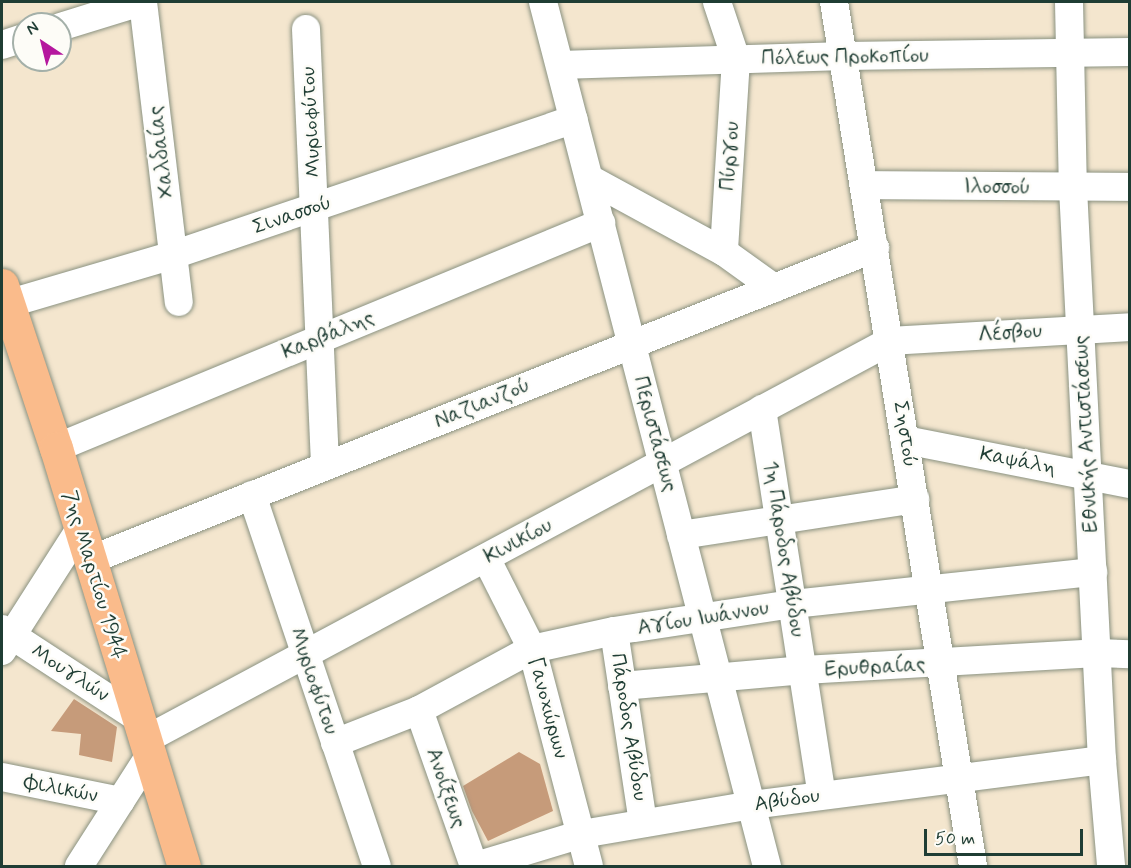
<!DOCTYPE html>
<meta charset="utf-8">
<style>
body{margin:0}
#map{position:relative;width:1131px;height:868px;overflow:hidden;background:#f4e6ce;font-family:Mynerve,sans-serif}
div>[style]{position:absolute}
.building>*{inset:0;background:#c69b7a}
.roads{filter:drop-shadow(0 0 2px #8a9281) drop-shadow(0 0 2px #8a9281)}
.minor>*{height:28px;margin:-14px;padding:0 14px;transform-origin:14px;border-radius:14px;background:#fff}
.major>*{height:33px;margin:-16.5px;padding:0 16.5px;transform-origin:16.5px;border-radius:16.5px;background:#fabb8b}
span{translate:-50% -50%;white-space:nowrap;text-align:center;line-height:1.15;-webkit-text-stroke:5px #fdfcf7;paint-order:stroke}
.street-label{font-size:21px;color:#1f3d34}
.frame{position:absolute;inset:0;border:3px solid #1f3d34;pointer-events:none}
.north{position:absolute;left:12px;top:12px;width:60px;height:60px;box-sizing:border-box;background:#fdfcf7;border:2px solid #a4b0a9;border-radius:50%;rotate:325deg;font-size:16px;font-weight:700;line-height:24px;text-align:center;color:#1f3d34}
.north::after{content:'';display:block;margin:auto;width:21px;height:27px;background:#b5179e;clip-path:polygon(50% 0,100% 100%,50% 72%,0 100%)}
.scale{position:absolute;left:924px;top:829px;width:159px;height:27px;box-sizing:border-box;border:3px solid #1f3d34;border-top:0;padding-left:8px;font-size:18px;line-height:21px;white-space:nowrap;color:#1f3d34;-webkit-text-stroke:4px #fdfcf7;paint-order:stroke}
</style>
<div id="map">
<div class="building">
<i style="clip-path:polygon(74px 699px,117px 727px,112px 762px,79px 755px,81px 734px,51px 731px)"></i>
<i style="clip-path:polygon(519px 752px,540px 764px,553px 811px,488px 841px,472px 811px,463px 786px)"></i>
</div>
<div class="roads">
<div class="minor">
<i style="left:143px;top:2px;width:302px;rotate:83.2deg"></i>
<i style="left:543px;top:2px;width:893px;rotate:75.47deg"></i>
<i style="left:717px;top:2px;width:60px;rotate:71.6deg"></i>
<i style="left:736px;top:59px;width:193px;rotate:93.6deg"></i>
<i style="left:834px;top:2px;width:875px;rotate:80.86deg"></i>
<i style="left:1069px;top:2px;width:186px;rotate:88.8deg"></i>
<i style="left:1073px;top:188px;width:573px;rotate:87.1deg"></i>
<i style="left:1102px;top:760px;width:106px;rotate:85.1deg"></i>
<i style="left:60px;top:27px;width:85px;rotate:-17.2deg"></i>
<i style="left:306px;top:29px;width:437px;rotate:87.5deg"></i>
<i style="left:2px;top:45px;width:23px;rotate:-18deg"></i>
<i style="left:560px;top:65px;width:285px;rotate:-1.8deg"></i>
<i style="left:845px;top:56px;width:285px;rotate:-0.8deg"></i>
<i style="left:590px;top:179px;width:153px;rotate:28.6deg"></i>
<i style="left:724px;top:252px;width:62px;rotate:35.8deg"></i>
<i style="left:865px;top:185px;width:265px;rotate:0.4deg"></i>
<i style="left:2px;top:309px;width:7px;rotate:-45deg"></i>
<i style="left:7px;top:304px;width:173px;rotate:-16.4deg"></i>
<i style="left:173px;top:255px;width:423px;rotate:-18.7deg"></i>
<i style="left:762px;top:409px;width:391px;rotate:81.2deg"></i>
<i style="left:905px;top:440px;width:229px;rotate:11.1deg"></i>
<i style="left:56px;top:448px;width:590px;rotate:-22.43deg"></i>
<i style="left:252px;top:495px;width:391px;rotate:71.4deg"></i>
<i style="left:681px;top:535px;width:237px;rotate:-8.7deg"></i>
<i style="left:486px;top:558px;width:102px;rotate:63.2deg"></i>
<i style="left:532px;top:649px;width:224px;rotate:75.3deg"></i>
<i style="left:90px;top:560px;width:845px;rotate:-21.68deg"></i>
<i style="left:2px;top:629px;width:163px;rotate:33.2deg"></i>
<i style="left:614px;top:631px;width:194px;rotate:81.4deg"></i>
<i style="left:2px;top:651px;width:145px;rotate:-57.4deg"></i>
<i style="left:622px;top:686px;width:183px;rotate:-5deg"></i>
<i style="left:804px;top:670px;width:293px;rotate:-3.3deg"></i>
<i style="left:1097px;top:653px;width:33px;rotate:2deg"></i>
<i style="left:419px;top:710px;width:165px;rotate:70.6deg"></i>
<i style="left:145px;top:740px;width:845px;rotate:-28.17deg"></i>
<i style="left:890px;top:341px;width:240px;rotate:-3.3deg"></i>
<i style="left:335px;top:743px;width:90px;rotate:-21.4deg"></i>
<i style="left:419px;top:710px;width:128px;rotate:-28.4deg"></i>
<i style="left:532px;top:649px;width:84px;rotate:-12.4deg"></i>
<i style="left:614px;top:631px;width:181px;rotate:-8.6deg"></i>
<i style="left:793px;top:604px;width:302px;rotate:-6.1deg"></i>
<i style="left:2px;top:777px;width:121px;rotate:11.4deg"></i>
<i style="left:79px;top:866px;width:132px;rotate:-57.4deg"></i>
<i style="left:476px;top:866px;width:111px;rotate:-16.8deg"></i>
<i style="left:582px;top:834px;width:171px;rotate:-9.7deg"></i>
<i style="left:751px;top:805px;width:354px;rotate:-7.3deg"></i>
</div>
<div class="major">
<i style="left:2px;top:285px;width:172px;rotate:71.7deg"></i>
<i style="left:56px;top:448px;width:437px;rotate:73deg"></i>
</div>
</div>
<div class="street-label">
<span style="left:845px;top:57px;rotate:-1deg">Πόλεως Προκοπίου</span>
<span style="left:311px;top:122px;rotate:-93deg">Μυριοφύτου</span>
<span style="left:161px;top:152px;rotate:-97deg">Χαλδαίας</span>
<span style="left:730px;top:156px;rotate:-86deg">Πύργου</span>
<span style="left:997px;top:187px;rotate:1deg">Ιλοσσού</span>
<span style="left:292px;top:215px;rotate:-19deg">Σινασσού</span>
<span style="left:1010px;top:333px;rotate:-4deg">Λέσβου</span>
<span style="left:328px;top:335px;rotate:-22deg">Καρβάλης</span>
<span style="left:482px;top:403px;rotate:-22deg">Ναζιανζού</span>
<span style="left:655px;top:434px;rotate:75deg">Περιστάσεως</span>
<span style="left:905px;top:434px;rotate:81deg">Σηστού</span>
<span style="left:1086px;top:434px;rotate:-93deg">Εθνικής Αντιστάσεως</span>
<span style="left:1018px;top:461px;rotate:11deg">Καψάλη</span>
<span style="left:518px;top:541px;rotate:-28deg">Κινικίου</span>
<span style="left:784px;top:549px;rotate:81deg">1η Πάροδος Αβύδου</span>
<span style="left:94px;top:575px;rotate:73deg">7ης Μαρτίου 1944</span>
<span style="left:703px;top:618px;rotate:-9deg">Αγίου Ιωάννου</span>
<span style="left:875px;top:667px;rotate:-3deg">Ερυθραίας</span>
<span style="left:70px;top:673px;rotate:33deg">Μουγλών</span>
<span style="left:314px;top:681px;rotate:71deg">Μυριοφύτου</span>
<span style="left:548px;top:708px;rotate:75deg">Γανοχώρων</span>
<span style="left:629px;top:727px;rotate:81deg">Πάροδος Αβύδου</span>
<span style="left:446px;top:788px;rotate:71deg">Ανοίξεως</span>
<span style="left:61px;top:789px;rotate:11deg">Φιλικών</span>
<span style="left:787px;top:800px;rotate:-8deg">Αβύδου</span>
</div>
<div class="frame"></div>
<div class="north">N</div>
<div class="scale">50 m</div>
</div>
